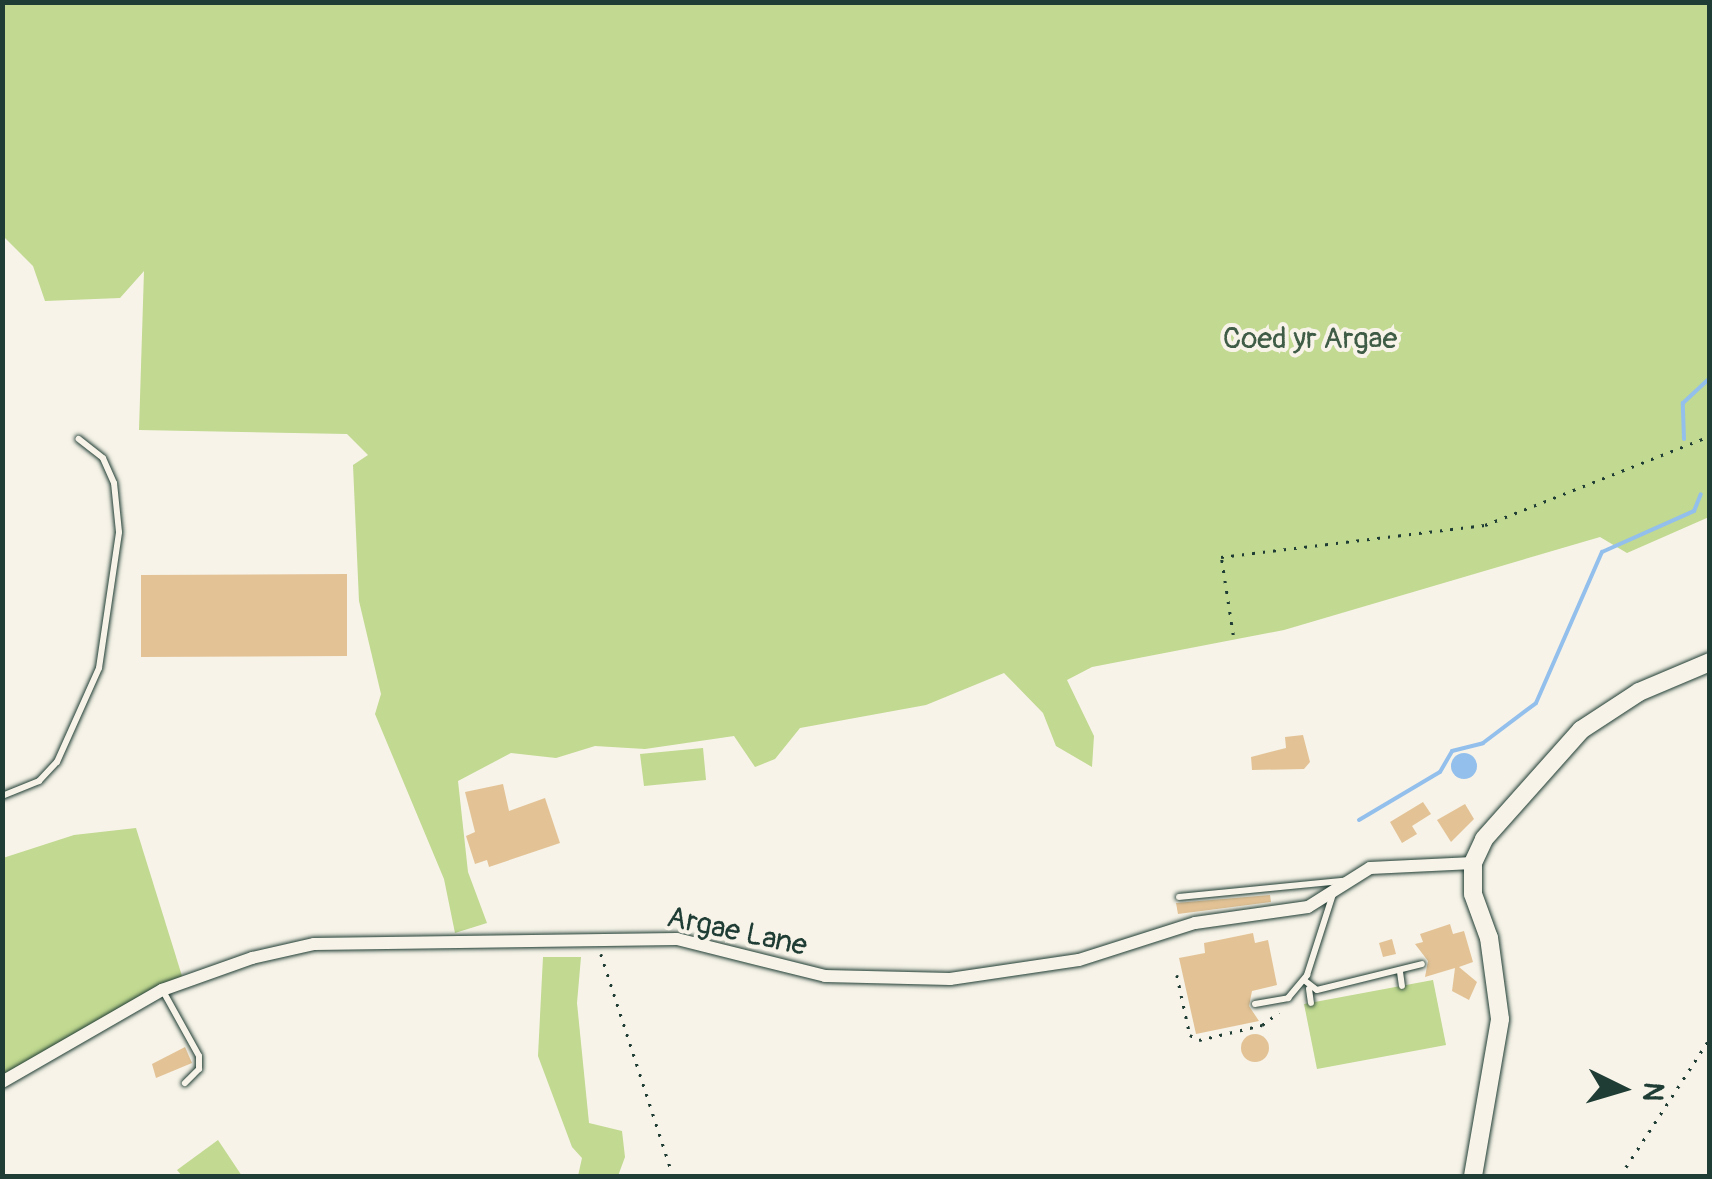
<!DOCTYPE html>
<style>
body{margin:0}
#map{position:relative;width:1712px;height:1179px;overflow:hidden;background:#f7f3e8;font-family:Pangolin,sans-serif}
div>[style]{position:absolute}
.green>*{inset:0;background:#c1d990}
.water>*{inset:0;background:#93bfec}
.round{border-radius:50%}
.stream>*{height:4px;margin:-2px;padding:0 2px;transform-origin:2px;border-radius:2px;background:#93bfec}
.building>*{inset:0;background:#e3c396}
.path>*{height:2.5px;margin-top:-1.25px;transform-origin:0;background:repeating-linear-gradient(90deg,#1f3d34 0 2.5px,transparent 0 10.5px)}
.roads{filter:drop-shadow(0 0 2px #1f3d34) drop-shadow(0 0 2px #1f3d34)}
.lane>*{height:6px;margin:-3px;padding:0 3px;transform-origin:3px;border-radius:3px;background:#f7f3e8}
.street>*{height:12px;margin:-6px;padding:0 6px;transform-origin:6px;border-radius:6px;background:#f7f3e8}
.secondary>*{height:18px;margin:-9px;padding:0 9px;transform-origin:9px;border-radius:9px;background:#f7f3e8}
span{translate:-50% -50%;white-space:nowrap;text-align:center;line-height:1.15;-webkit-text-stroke:8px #f7f3e8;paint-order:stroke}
.park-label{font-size:30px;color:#3f5c46}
.street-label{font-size:30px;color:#1f3d34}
.frame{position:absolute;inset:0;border:5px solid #1f3d34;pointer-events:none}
.north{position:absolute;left:1572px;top:1039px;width:100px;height:100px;-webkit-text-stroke:8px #f7f3e8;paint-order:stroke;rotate:95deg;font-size:28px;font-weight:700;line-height:40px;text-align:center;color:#1f3d34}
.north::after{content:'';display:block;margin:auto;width:35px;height:45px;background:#1f3d34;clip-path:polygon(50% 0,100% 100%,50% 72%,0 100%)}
</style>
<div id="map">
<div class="green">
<i style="clip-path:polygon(3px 2px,1709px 3px,1709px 517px,1627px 553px,1600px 537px,1284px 630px,1092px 667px,1067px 680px,1094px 736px,1092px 767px,1056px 746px,1043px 713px,1004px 673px,926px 705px,800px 728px,775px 759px,755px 767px,734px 736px,645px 749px,595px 746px,556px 758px,511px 753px,458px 781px,468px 872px,487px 923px,455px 933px,444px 879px,375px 714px,381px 694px,359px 601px,353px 465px,368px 455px,347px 434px,139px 430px,144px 271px,120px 298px,45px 301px,33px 266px,3px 236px)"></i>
<i style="clip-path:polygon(703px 748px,706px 780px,644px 786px,640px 754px)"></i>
<i style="clip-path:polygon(136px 828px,182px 976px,3px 1075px,3px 858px,74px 835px)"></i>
<i style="clip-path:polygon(543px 957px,581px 957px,577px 1003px,589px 1123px,622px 1131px,625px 1157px,618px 1176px,578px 1176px,582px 1158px,572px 1147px,538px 1056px)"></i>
<i style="clip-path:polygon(1433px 980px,1446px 1045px,1317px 1069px,1304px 1004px)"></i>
<i style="clip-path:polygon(218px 1140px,242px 1176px,182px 1176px,177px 1170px)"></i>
</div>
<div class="water">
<i class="round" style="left:1451px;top:753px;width:26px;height:26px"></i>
</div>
<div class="stream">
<i style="left:1684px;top:439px;width:36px;rotate:-92deg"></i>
<i style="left:1683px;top:403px;width:37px;rotate:-43deg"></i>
<i style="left:1359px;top:820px;width:94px;rotate:-30.7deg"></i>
<i style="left:1440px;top:772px;width:24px;rotate:-60deg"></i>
<i style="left:1452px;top:751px;width:32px;rotate:-14deg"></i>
<i style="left:1483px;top:743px;width:66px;rotate:-37deg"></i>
<i style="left:1536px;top:703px;width:165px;rotate:-66.4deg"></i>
<i style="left:1602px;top:552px;width:101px;rotate:-24deg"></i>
<i style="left:1694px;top:511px;width:18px;rotate:-68deg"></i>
</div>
<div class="building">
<i style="clip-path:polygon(347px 574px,347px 656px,141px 657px,141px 575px)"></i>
<i style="clip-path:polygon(1303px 735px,1310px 762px,1304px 769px,1252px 770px,1251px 757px,1286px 748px,1285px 737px)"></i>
<i style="clip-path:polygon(503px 784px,509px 811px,545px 798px,560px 843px,489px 867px,487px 860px,475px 864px,466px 836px,475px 832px,465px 792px)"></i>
<i style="clip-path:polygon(1423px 802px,1431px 814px,1412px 826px,1417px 834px,1402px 843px,1390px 822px)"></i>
<i style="clip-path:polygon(1465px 804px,1474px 819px,1451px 842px,1437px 820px)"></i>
<i style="clip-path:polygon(1270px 895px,1271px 902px,1178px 914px,1176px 903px)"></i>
<i style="clip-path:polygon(1450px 924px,1453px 934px,1464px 931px,1473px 962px,1459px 967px,1477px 982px,1469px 1000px,1452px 991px,1455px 968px,1425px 977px,1428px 961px,1415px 944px,1423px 942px,1420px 934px)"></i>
<i style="clip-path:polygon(1253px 933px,1255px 943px,1268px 940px,1277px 985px,1252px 991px,1249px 1006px,1259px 1021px,1196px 1034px,1179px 958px,1205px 953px,1204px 943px)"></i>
<i style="clip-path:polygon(1392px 939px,1396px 954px,1383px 957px,1379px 943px)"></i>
<i class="round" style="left:1241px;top:1034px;width:28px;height:28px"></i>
<i style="clip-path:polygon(185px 1047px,192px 1063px,156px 1078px,152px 1064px)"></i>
</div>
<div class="path">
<i style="left:1233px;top:635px;width:79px;rotate:-98.7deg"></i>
<i style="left:1221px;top:557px;width:266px;rotate:-6.9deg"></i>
<i style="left:1485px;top:525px;width:242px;rotate:-21.6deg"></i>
<i style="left:601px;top:954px;width:233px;rotate:72deg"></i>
<i style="left:1177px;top:975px;width:61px;rotate:77.8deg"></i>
<i style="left:1190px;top:1035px;width:10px;rotate:29deg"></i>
<i style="left:1199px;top:1040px;width:65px;rotate:-13.4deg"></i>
<i style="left:1262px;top:1025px;width:21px;rotate:-37deg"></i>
<i style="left:1620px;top:1176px;width:165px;rotate:-56.9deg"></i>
</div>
<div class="roads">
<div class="lane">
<i style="left:2px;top:796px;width:40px;rotate:-22deg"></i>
<i style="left:39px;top:781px;width:26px;rotate:-47deg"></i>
<i style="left:57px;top:762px;width:103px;rotate:-65.9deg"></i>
<i style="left:99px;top:668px;width:137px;rotate:-81.6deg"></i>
<i style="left:119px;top:532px;width:49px;rotate:-95.8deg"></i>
<i style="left:114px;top:483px;width:27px;rotate:-114deg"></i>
<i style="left:103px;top:458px;width:31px;rotate:-142deg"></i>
<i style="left:1179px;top:897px;width:165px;rotate:-5.6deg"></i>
<i style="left:1400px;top:972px;width:14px;rotate:82deg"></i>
<i style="left:1304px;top:980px;width:16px;rotate:38deg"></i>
<i style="left:1317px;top:990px;width:108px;rotate:-13.9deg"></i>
<i style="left:1309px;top:989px;width:14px;rotate:82deg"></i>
<i style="left:163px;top:991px;width:74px;rotate:61deg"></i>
<i style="left:199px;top:1056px;width:13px;rotate:90deg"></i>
<i style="left:199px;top:1069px;width:20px;rotate:135deg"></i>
<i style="left:1255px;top:1004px;width:34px;rotate:-10deg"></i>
<i style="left:1288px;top:998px;width:30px;rotate:-50deg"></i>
<i style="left:1307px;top:975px;width:88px;rotate:-72.2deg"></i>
</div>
<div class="street">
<i style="left:2px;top:1082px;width:185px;rotate:-29.9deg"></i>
<i style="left:162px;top:990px;width:96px;rotate:-19.6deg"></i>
<i style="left:252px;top:958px;width:64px;rotate:-12.7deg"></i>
<i style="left:314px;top:944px;width:363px;rotate:-0.8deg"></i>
<i style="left:677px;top:939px;width:153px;rotate:14deg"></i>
<i style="left:825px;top:976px;width:125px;rotate:1.4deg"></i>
<i style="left:950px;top:979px;width:130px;rotate:-8.4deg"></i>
<i style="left:1079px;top:960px;width:122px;rotate:-17.7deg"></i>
<i style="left:1195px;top:923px;width:114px;rotate:-8.1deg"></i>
<i style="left:1308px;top:907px;width:73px;rotate:-32.2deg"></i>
<i style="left:1370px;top:868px;width:103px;rotate:-2.8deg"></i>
</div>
<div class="secondary">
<i style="left:1473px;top:1176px;width:159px;rotate:-80.2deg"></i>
<i style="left:1500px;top:1019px;width:82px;rotate:-97.7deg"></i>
<i style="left:1489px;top:938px;width:47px;rotate:-110deg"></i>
<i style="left:1473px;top:894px;width:31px;rotate:-90deg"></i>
<i style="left:1473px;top:863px;width:26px;rotate:-65deg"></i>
<i style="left:1484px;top:839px;width:146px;rotate:-48.3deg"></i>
<i style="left:1581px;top:730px;width:69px;rotate:-33.2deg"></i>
<i style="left:1639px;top:692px;width:77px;rotate:-22.9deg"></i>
</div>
</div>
<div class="park-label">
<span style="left:1310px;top:339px">Coed yr Argae</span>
</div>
<div class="street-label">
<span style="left:737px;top:932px;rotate:12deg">Argae Lane</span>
</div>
<div class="frame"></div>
<div class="north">N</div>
</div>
